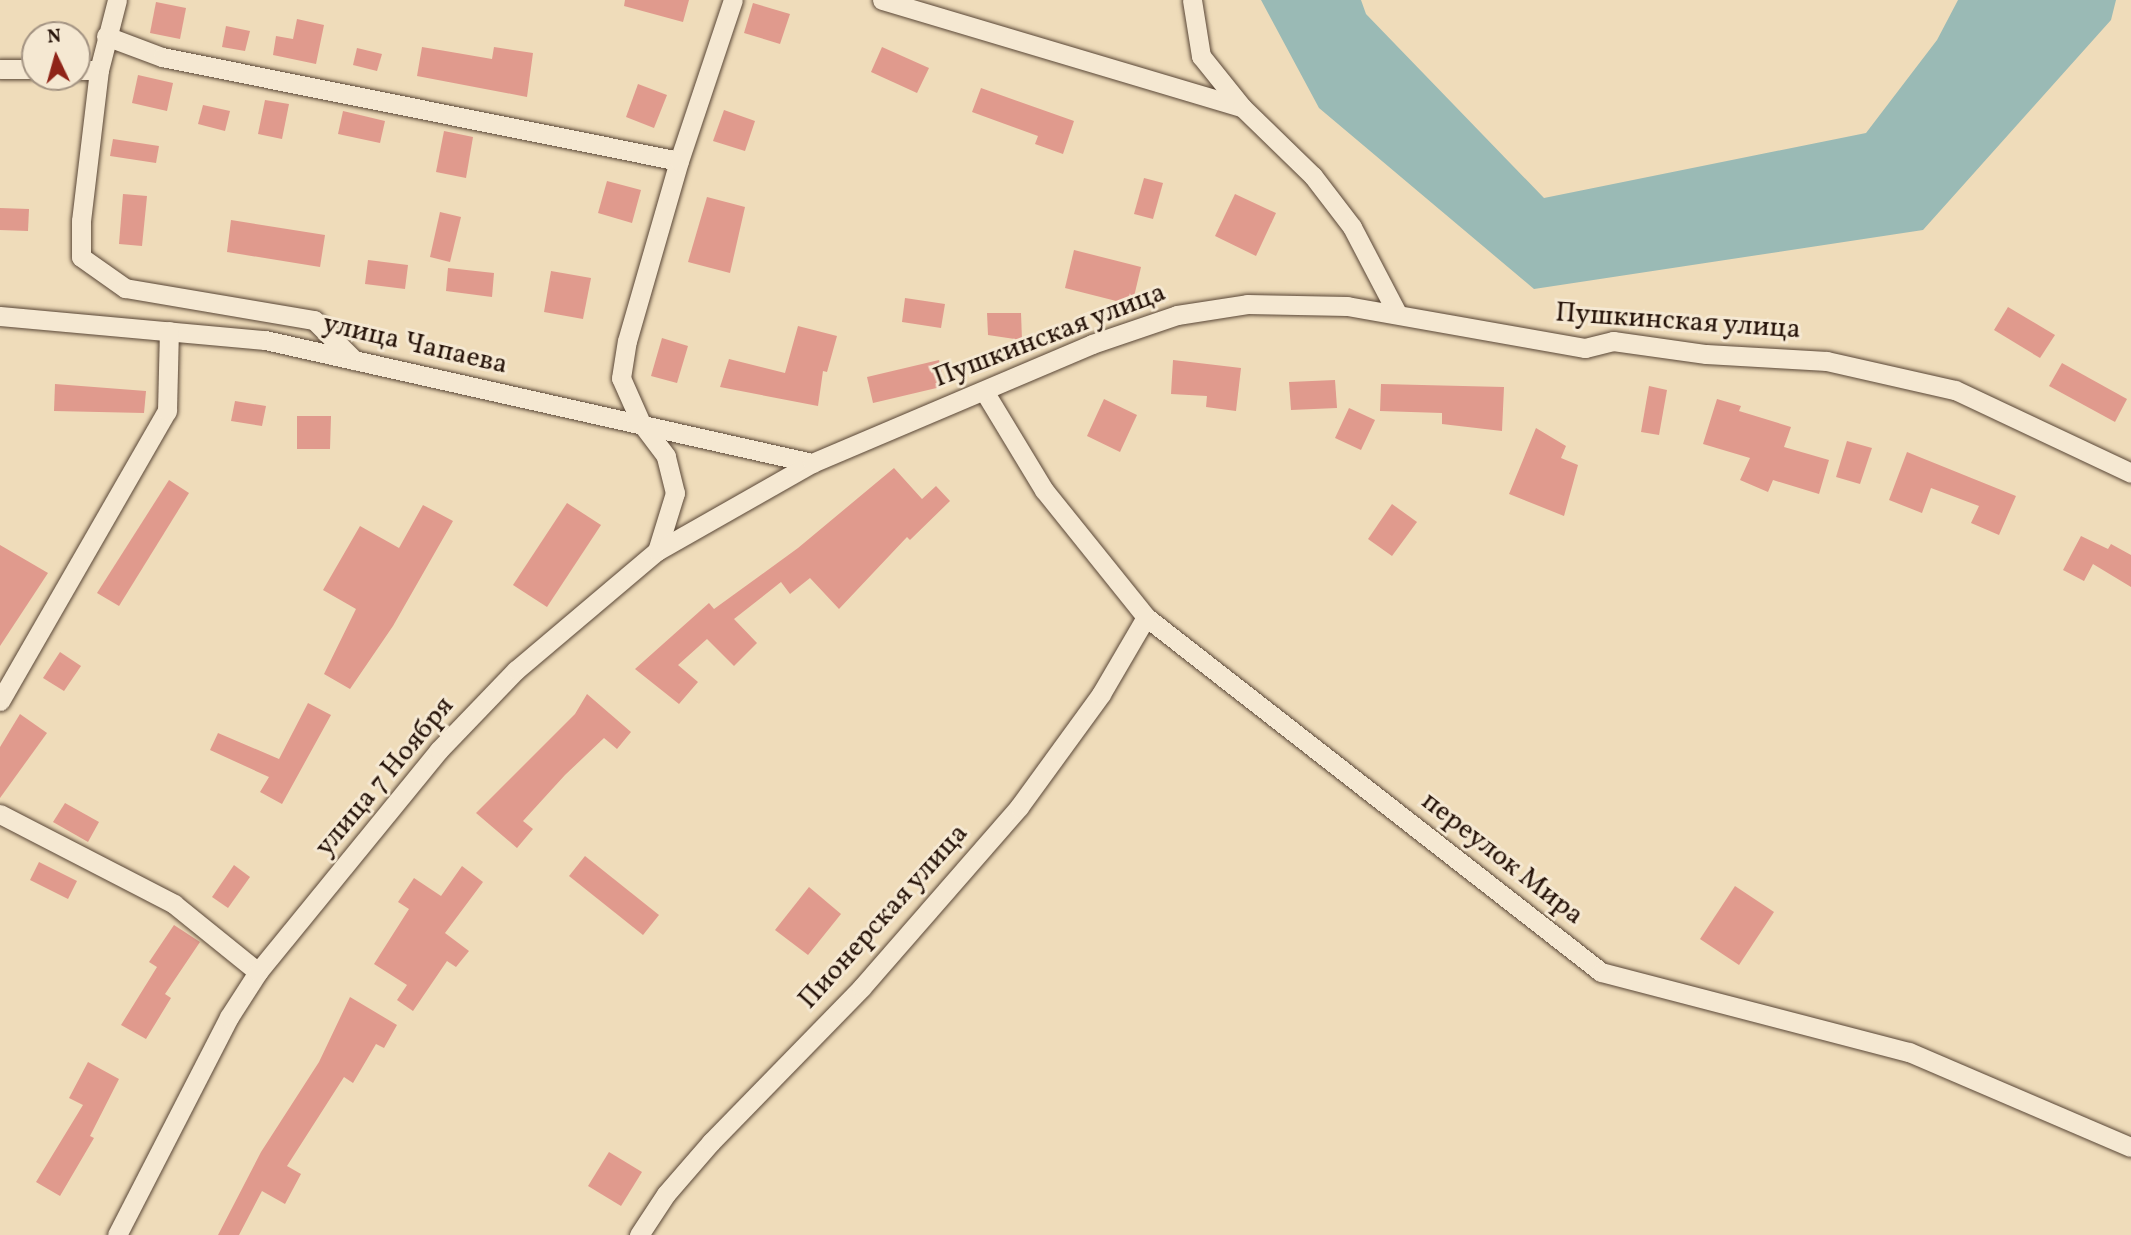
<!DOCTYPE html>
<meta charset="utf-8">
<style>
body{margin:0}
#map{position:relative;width:2131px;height:1235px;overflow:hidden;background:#efdcba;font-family:Vollkorn,serif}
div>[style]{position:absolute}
.water>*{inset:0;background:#9abab5}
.building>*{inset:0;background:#e09a8d}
.roads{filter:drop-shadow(0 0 2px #594636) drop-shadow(0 0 2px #594636)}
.minor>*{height:19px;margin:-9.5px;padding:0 9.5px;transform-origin:9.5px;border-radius:9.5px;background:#f5e8d2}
span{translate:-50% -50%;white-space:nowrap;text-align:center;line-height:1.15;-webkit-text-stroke:6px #f5e8d2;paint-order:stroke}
.street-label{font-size:28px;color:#27140a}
.north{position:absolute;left:21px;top:21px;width:70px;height:70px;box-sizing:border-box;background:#f5e8d2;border:2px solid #a39382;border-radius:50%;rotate:355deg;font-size:19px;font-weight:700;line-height:28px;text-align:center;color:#27140a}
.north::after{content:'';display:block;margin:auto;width:24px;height:32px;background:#8f2418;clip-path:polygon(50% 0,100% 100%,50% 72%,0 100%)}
</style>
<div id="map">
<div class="water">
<i style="clip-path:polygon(1261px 0,1361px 0,1366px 14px,1544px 198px,1866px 133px,1937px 40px,1958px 0,2116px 0,2111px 20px,1923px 230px,1534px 289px,1319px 108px)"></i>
</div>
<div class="building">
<i style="clip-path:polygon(625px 0,689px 0,683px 22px,624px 6px)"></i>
<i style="clip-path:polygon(156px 2px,186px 8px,180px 39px,150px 33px)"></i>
<i style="clip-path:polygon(753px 3px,790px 14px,780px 44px,744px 33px)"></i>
<i style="clip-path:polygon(297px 19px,324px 25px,316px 64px,273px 55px,276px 36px,293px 39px)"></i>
<i style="clip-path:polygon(226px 26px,250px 31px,245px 51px,222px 47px)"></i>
<i style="clip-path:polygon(422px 47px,492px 59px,494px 47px,533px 53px,527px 97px,417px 76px)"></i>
<i style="clip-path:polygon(882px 47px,929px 68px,917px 93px,871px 72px)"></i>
<i style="clip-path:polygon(357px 48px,382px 54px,377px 71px,353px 65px)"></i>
<i style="clip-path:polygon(138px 75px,173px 83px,167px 111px,132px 103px)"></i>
<i style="clip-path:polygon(638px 84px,667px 95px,654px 128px,626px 117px)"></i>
<i style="clip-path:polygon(981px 88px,1074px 121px,1063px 154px,1035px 144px,1038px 136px,972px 112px)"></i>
<i style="clip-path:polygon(265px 100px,289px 104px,282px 139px,258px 134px)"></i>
<i style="clip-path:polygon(203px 105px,230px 111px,225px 131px,198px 124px)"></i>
<i style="clip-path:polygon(724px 110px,755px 121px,745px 151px,713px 141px)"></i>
<i style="clip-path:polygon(343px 111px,385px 121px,380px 143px,338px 134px)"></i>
<i style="clip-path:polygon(444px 131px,473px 137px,466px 178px,436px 172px)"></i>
<i style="clip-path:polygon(113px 139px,159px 146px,156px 163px,110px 156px)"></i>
<i style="clip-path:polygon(1144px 178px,1163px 183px,1153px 219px,1134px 214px)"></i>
<i style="clip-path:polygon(607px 181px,641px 190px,632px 223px,598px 213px)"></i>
<i style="clip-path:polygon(123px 194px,147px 196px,142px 246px,119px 244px)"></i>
<i style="clip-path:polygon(1235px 194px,1276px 213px,1256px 256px,1215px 236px)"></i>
<i style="clip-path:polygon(707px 197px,745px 207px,730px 273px,688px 262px)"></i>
<i style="clip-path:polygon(0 208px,29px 209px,28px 231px,0 230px)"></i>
<i style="clip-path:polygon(440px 212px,461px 217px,450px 262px,430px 257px)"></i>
<i style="clip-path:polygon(231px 220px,325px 235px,320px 267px,227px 252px)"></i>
<i style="clip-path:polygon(1074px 250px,1141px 267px,1132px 305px,1065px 288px)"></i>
<i style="clip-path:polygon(368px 260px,408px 265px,405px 289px,365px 284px)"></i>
<i style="clip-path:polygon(448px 268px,494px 273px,492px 297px,446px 291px)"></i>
<i style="clip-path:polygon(551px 271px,591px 278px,583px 319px,544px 312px)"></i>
<i style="clip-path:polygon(905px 298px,945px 304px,941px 328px,902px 322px)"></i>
<i style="clip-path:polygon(2008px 307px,2055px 335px,2040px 358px,1994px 330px)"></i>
<i style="clip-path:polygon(987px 313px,1021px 313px,1022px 340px,988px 335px)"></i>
<i style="clip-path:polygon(798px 326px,837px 336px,827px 372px,823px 371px,818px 406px,720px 387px,729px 359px,785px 373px)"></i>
<i style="clip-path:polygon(662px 338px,688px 346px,677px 383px,651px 376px)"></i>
<i style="clip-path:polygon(939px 360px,945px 386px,873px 403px,867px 377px)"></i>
<i style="clip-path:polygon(1173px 360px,1241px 368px,1236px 411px,1206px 407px,1207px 396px,1171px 394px)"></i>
<i style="clip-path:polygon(2062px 363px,2127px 399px,2115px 422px,2049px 386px)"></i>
<i style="clip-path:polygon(1335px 380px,1337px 408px,1291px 410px,1289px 382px)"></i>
<i style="clip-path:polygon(55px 384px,146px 391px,144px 413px,54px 411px)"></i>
<i style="clip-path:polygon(1381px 384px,1504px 387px,1502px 431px,1442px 424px,1442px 413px,1380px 411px)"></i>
<i style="clip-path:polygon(1649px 386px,1667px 390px,1659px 435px,1641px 432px)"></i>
<i style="clip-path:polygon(1104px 399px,1137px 415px,1120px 452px,1087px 436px)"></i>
<i style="clip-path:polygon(1717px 399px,1741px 406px,1739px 411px,1791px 427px,1784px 447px,1829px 460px,1819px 494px,1773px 480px,1768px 492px,1740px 480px,1750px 458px,1703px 444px)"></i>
<i style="clip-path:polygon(235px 401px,266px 406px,262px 426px,231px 421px)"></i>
<i style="clip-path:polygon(1349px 408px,1375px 420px,1361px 450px,1335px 438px)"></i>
<i style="clip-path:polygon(297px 416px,331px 416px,330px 449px,297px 449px)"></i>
<i style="clip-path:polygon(1536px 428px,1566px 446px,1561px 458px,1578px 465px,1564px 516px,1509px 494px)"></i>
<i style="clip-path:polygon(1847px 441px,1872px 448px,1860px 484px,1836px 477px)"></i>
<i style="clip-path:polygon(1907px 452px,2016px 496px,1999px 535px,1971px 523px,1979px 506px,1931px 488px,1922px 513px,1889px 500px)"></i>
<i style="clip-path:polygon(894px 468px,922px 499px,936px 486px,950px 501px,910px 540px,907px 537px,839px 609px,810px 578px,790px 594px,781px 582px,734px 619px,757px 643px,734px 666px,707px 639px,678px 665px,698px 682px,679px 704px,635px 669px,709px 603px,714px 609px,798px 548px)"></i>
<i style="clip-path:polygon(169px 480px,189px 493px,119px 606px,97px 593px)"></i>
<i style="clip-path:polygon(567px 503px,601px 525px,547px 607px,513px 585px)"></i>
<i style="clip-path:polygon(1392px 504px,1417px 522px,1392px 556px,1368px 539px)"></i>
<i style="clip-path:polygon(423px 505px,453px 521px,393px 626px,350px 689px,324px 674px,356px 609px,323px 590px,360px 526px,399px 548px)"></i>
<i style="clip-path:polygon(2081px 536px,2108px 549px,2111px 544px,2131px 555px,2131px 587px,2093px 564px,2084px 581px,2063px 570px)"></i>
<i style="clip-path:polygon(0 545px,48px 573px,0 646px)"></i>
<i style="clip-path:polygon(60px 652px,81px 666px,64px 691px,43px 678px)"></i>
<i style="clip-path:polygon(587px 694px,631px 732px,617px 749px,604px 738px,565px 775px,523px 821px,533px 829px,517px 848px,476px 813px,575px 714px)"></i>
<i style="clip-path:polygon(308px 703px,331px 715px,282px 804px,260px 792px,269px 777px,210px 750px,218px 733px,279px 759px)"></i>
<i style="clip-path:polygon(20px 714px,47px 733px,0 798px,0 747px)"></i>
<i style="clip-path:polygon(65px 803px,99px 822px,88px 842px,53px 822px)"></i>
<i style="clip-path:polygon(585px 856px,659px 915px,643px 935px,569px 876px)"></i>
<i style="clip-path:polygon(39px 862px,77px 881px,68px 899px,30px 880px)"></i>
<i style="clip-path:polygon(234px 865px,250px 877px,228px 908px,212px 897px)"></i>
<i style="clip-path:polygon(462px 866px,483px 882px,445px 933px,469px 951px,456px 967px,447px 961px,413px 1011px,397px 1000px,407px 985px,374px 964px,409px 909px,398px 902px,414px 878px,441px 896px)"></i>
<i style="clip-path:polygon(1735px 886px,1774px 912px,1739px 965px,1700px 939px)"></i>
<i style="clip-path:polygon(809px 887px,841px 914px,808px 955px,775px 930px)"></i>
<i style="clip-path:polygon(174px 925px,200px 942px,165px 994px,171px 998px,146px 1039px,121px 1025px,157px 967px,149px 962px)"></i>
<i style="clip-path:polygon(350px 997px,397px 1025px,384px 1048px,376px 1044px,353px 1083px,344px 1077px,287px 1166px,301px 1174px,285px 1204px,262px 1191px,239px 1235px,218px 1235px,261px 1152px,319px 1062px)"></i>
<i style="clip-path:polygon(88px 1062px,119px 1079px,90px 1136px,94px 1138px,60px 1196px,36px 1182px,83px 1105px,69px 1098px)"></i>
<i style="clip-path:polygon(609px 1152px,642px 1172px,621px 1206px,588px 1186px)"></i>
</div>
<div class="roads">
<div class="minor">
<i style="left:117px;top:0;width:72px;rotate:104.4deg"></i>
<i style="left:99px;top:70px;width:152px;rotate:96.8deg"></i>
<i style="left:81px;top:221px;width:36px;rotate:90deg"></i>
<i style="left:81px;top:257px;width:54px;rotate:35.2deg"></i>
<i style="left:125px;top:288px;width:192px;rotate:9.6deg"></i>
<i style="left:314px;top:320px;width:57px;rotate:45deg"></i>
<i style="left:882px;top:0;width:376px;rotate:16.6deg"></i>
<i style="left:1192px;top:0;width:57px;rotate:80.9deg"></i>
<i style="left:1201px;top:56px;width:65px;rotate:51.2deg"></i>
<i style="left:1242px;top:107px;width:99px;rotate:44.2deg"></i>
<i style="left:1313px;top:176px;width:64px;rotate:52.6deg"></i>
<i style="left:1352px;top:227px;width:95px;rotate:62.4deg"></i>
<i style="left:106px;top:36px;width:60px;rotate:20.6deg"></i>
<i style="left:162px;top:57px;width:527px;rotate:11.37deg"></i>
<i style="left:0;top:69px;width:35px"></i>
<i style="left:77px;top:70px;width:22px"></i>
<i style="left:0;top:316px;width:266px;rotate:5.2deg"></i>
<i style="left:265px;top:340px;width:561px;rotate:12.67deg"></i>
<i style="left:984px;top:391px;width:116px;rotate:58.8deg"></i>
<i style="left:1044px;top:490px;width:163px;rotate:51.2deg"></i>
<i style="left:1146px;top:617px;width:577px;rotate:37.96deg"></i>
<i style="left:1601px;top:972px;width:318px;rotate:14.6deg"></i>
<i style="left:1909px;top:1052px;width:241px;rotate:23.2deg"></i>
<i style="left:657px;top:551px;width:61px;rotate:-72.8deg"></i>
<i style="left:675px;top:493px;width:38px;rotate:-104deg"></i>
<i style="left:666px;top:456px;width:41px;rotate:-127.1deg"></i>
<i style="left:641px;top:423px;width:49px;rotate:-114deg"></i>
<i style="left:621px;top:378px;width:37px;rotate:-81deg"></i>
<i style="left:627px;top:341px;width:187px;rotate:-73.9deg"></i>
<i style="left:679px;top:161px;width:170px;rotate:-71.5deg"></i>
<i style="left:0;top:701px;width:335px;rotate:-60.1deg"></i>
<i style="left:167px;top:411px;width:80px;rotate:-88.6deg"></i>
<i style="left:0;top:814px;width:196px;rotate:27.3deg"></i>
<i style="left:174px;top:904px;width:108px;rotate:39deg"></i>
<i style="left:117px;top:1235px;width:245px;rotate:-62.8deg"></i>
<i style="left:229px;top:1017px;width:54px;rotate:-57.2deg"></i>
<i style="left:258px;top:972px;width:286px;rotate:-50.8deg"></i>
<i style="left:439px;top:750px;width:111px;rotate:-46.1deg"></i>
<i style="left:516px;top:670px;width:185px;rotate:-40.2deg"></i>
<i style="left:657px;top:551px;width:178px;rotate:-29.6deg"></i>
<i style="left:812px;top:463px;width:304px;rotate:-23deg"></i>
<i style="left:1092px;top:344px;width:90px;rotate:-18.8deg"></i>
<i style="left:1177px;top:315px;width:71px;rotate:-8.9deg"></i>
<i style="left:1247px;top:304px;width:100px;rotate:1.1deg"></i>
<i style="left:1347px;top:306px;width:242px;rotate:10deg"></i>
<i style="left:1585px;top:348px;width:29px;rotate:-14deg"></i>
<i style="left:1613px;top:341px;width:94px;rotate:8deg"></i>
<i style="left:1706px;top:354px;width:121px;rotate:3.3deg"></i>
<i style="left:1827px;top:361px;width:131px;rotate:12.8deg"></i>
<i style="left:1955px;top:390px;width:195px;rotate:25.2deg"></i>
<i style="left:639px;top:1235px;width:49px;rotate:-56.6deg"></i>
<i style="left:666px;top:1194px;width:69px;rotate:-49.1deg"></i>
<i style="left:711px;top:1142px;width:216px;rotate:-45.7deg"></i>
<i style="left:862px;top:987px;width:239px;rotate:-48.9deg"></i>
<i style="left:1019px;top:807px;width:140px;rotate:-54deg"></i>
<i style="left:1101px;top:694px;width:89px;rotate:-59.7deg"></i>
</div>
</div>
<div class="street-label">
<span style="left:1678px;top:322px;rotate:4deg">Пушкинская улица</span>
<span style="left:1050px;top:336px;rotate:-21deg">Пушкинская улица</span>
<span style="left:415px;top:345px;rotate:13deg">улица Чапаева</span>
<span style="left:385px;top:777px;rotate:-50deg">улица 7 Ноября</span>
<span style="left:1502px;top:859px;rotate:38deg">переулок Мира</span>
<span style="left:884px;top:917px;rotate:-48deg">Пионерская улица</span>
</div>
<div class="north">N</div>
</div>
